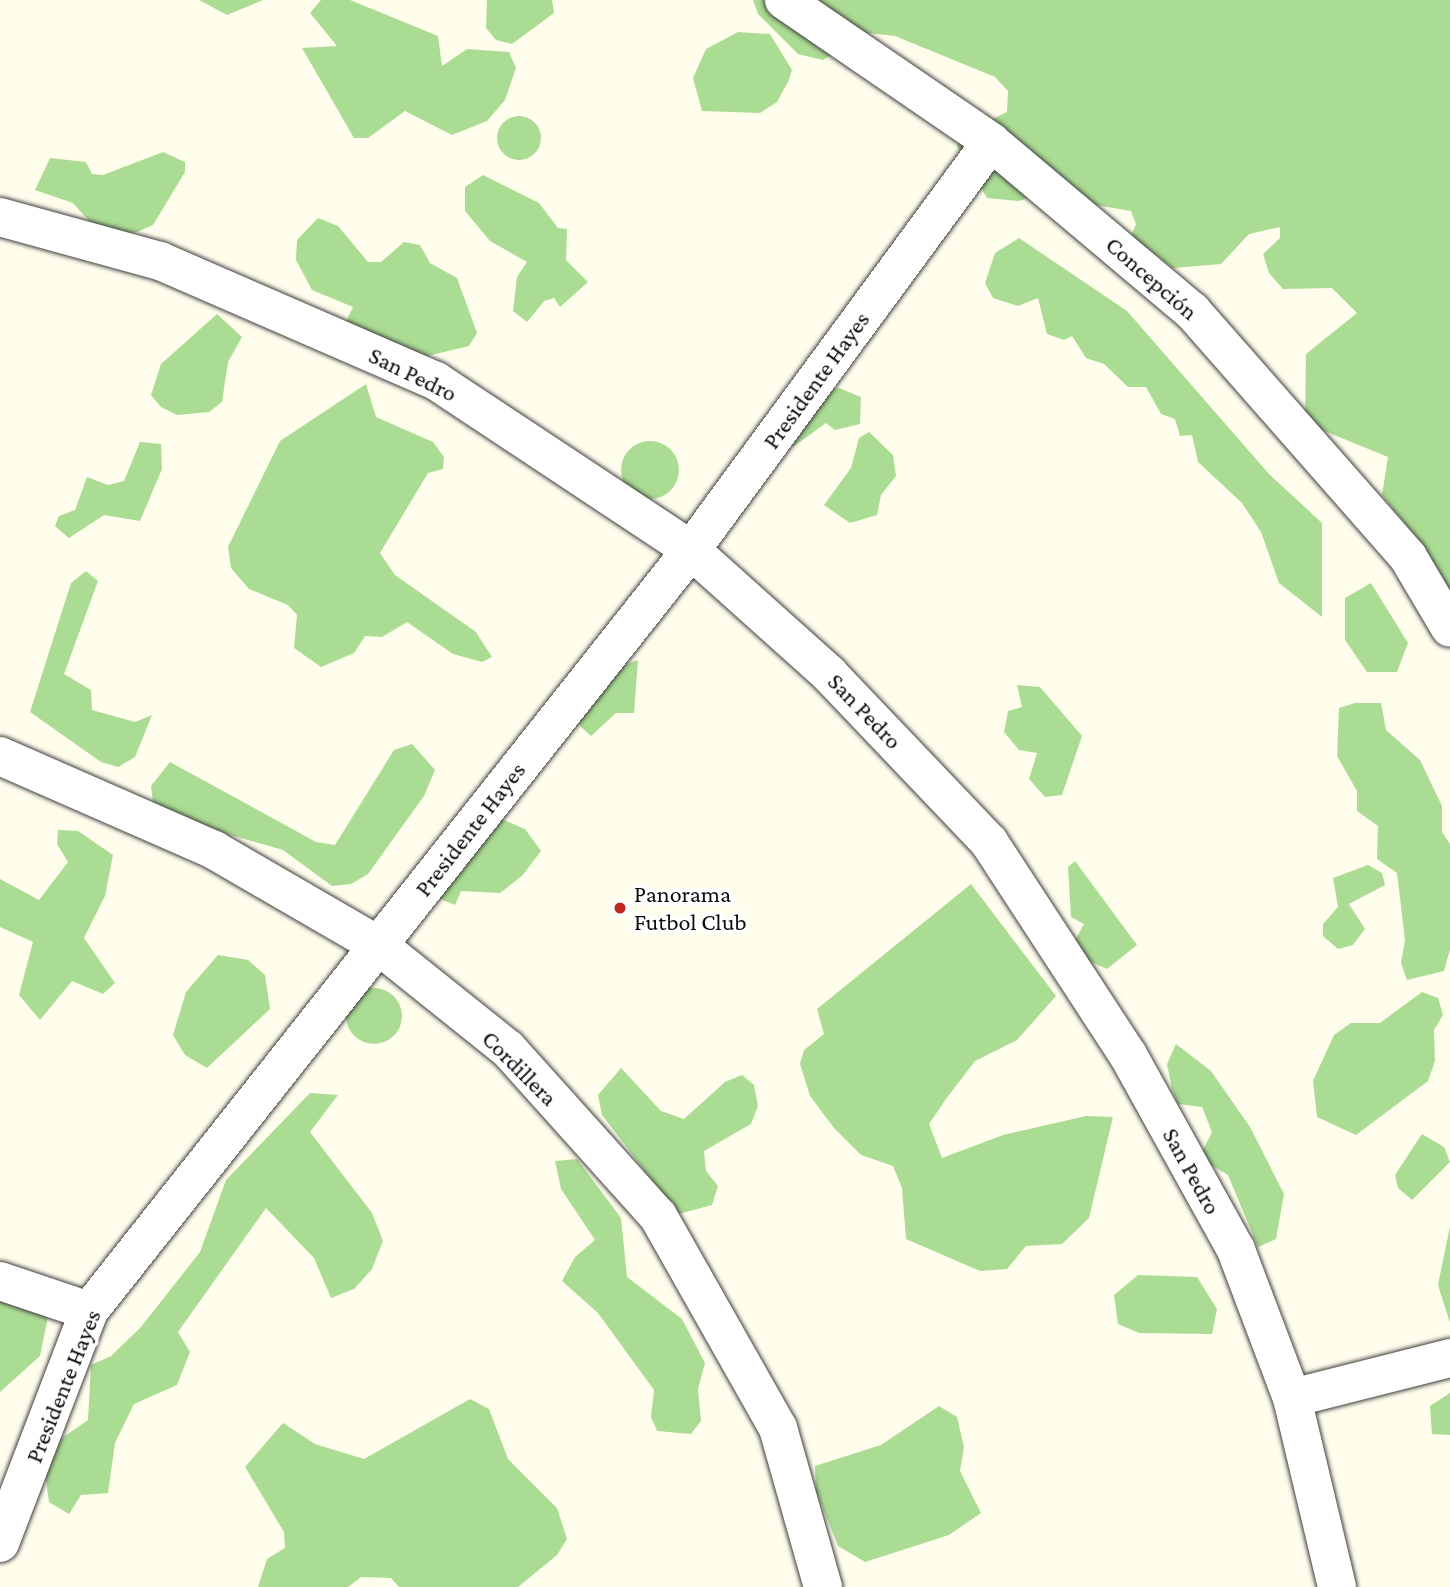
<!DOCTYPE html>
<meta charset="utf-8">
<style>
body{margin:0}
#map{position:relative;width:1450px;height:1587px;overflow:hidden;background:#fffdec;font-family:"Crimson Pro",serif}
div>[style]{position:absolute}
.forest>*{inset:0;background:#abdc93}
.round{border-radius:50%}
.roads{filter:drop-shadow(0 0 2px #3f3f3f) drop-shadow(0 0 2px #3f3f3f)}
.minor>*{height:38px;margin:-19px;padding:0 19px;transform-origin:19px;border-radius:19px;background:#fff}
.dots>*{width:19px;height:19px;translate:-50% -50%;box-sizing:border-box;border:4px solid #fff;border-radius:50%}
span{translate:-50% -50%;white-space:nowrap;text-align:center;line-height:1.15;-webkit-text-stroke:7px #fff;paint-order:stroke}
.street-label{font-size:24px;color:#0c0c0c}
.poi-label{font-size:24px;color:#0c0c0c}
.left{translate:0 -50%;text-align:left}
</style>
<div id="map">
<div class="forest">
<i style="clip-path:polygon(199px 0,263px 0,227px 15px)"></i>
<i style="clip-path:polygon(321px 0,350px 0,438px 36px,442px 66px,467px 49px,509px 52px,516px 68px,505px 100px,487px 121px,452px 135px,405px 111px,368px 138px,354px 138px,302px 48px,337px 46px,310px 13px)"></i>
<i style="clip-path:polygon(487px 0,552px 0,554px 13px,512px 44px,496px 40px,486px 28px)"></i>
<i style="clip-path:polygon(753px 0,1450px 0,1450px 637px,1419px 581px,1431px 556px,1382px 495px,1388px 457px,1305px 423px,1306px 354px,1357px 313px,1332px 288px,1283px 289px,1269px 273px,1263px 254px,1280px 238px,1280px 227px,1249px 234px,1221px 264px,1173px 268px,1131px 236px,1136px 224px,1131px 211px,1036px 195px,1019px 201px,987px 198px,957px 146px,961px 134px,1007px 112px,1008px 91px,995px 77px,895px 36px,868px 33px,823px 60px,798px 54px,758px 14px)"></i>
<i style="clip-path:polygon(738px 32px,770px 34px,792px 70px,788px 82px,777px 102px,760px 113px,702px 111px,693px 78px,706px 49px)"></i>
<i class="round" style="left:497px;top:116px;width:44px;height:44px"></i>
<i style="clip-path:polygon(163px 152px,185px 162px,185px 172px,153px 225px,137px 232px,114px 234px,89px 221px,73px 203px,35px 190px,50px 158px,86px 162px,92px 174px,103px 175px)"></i>
<i style="clip-path:polygon(483px 175px,539px 203px,558px 228px,567px 229px,566px 260px,588px 282px,560px 307px,554px 298px,544px 301px,527px 322px,513px 311px,517px 277px,527px 262px,490px 241px,465px 211px,465px 187px)"></i>
<i style="clip-path:polygon(318px 218px,338px 226px,368px 262px,381px 262px,404px 242px,420px 245px,430px 263px,457px 278px,477px 333px,469px 346px,419px 358px,343px 328px,353px 307px,312px 290px,296px 260px,297px 240px)"></i>
<i style="clip-path:polygon(1019px 238px,1127px 311px,1269px 474px,1322px 523px,1322px 617px,1279px 583px,1261px 532px,1242px 503px,1198px 462px,1192px 435px,1180px 436px,1175px 419px,1161px 414px,1146px 387px,1128px 387px,1104px 364px,1086px 358px,1072px 336px,1064px 340px,1047px 334px,1038px 298px,1018px 306px,993px 298px,985px 283px,995px 253px)"></i>
<i style="clip-path:polygon(217px 314px,242px 337px,228px 362px,222px 402px,209px 412px,177px 415px,161px 407px,151px 395px,161px 364px)"></i>
<i style="clip-path:polygon(366px 384px,376px 417px,433px 442px,444px 457px,443px 469px,428px 473px,380px 553px,395px 575px,476px 632px,492px 657px,482px 662px,453px 654px,407px 622px,382px 637px,365px 636px,354px 653px,321px 667px,294px 648px,297px 615px,288px 605px,249px 589px,231px 568px,228px 547px,280px 441px)"></i>
<i style="clip-path:polygon(839px 388px,861px 397px,860px 424px,835px 430px,826px 423px,793px 447px,790px 440px,816px 394px)"></i>
<i style="clip-path:polygon(869px 432px,893px 455px,896px 476px,881px 495px,877px 515px,850px 523px,824px 505px,851px 468px,859px 438px)"></i>
<i class="round" style="left:621px;top:441px;width:58px;height:58px"></i>
<i style="clip-path:polygon(140px 442px,161px 444px,162px 469px,140px 521px,104px 515px,69px 538px,55px 526px,59px 516px,75px 510px,87px 477px,108px 485px,124px 481px)"></i>
<i style="clip-path:polygon(86px 571px,98px 581px,64px 674px,91px 690px,92px 710px,135px 722px,152px 715px,135px 757px,118px 767px,101px 762px,30px 712px,71px 583px)"></i>
<i style="clip-path:polygon(1371px 583px,1408px 643px,1397px 672px,1367px 672px,1345px 640px,1345px 598px)"></i>
<i style="clip-path:polygon(638px 660px,634px 713px,616px 713px,591px 736px,578px 724px,613px 669px)"></i>
<i style="clip-path:polygon(1017px 685px,1040px 687px,1082px 736px,1062px 795px,1045px 797px,1029px 779px,1037px 753px,1019px 750px,1004px 732px,1008px 711px,1022px 707px)"></i>
<i style="clip-path:polygon(1355px 703px,1381px 703px,1386px 730px,1420px 760px,1442px 806px,1442px 832px,1450px 844px,1450px 949px,1444px 971px,1407px 980px,1401px 963px,1405px 940px,1397px 873px,1377px 859px,1378px 826px,1357px 811px,1357px 791px,1337px 756px,1339px 708px)"></i>
<i style="clip-path:polygon(412px 744px,435px 770px,424px 796px,368px 874px,351px 884px,332px 886px,283px 850px,202px 827px,153px 802px,151px 786px,170px 762px,316px 842px,335px 845px,394px 750px)"></i>
<i style="clip-path:polygon(499px 818px,525px 829px,541px 851px,522px 876px,500px 893px,461px 891px,455px 905px,433px 896px)"></i>
<i style="clip-path:polygon(58px 830px,78px 831px,113px 855px,105px 896px,84px 938px,115px 983px,103px 994px,72px 981px,40px 1020px,19px 995px,33px 942px,0 927px,0 879px,39px 900px,68px 862px,57px 844px)"></i>
<i style="clip-path:polygon(1075px 861px,1137px 945px,1107px 969px,1089px 961px,1074px 942px,1084px 924px,1071px 917px,1068px 867px)"></i>
<i style="clip-path:polygon(1368px 865px,1382px 873px,1385px 885px,1349px 904px,1365px 929px,1353px 945px,1338px 949px,1323px 936px,1323px 924px,1338px 907px,1333px 878px)"></i>
<i style="clip-path:polygon(971px 884px,1056px 996px,1017px 1040px,975px 1061px,946px 1099px,929px 1124px,942px 1158px,1003px 1135px,1086px 1116px,1113px 1117px,1089px 1218px,1062px 1244px,1026px 1246px,1007px 1269px,980px 1271px,906px 1239px,902px 1188px,893px 1166px,861px 1155px,834px 1128px,810px 1096px,800px 1064px,804px 1050px,824px 1034px,817px 1009px)"></i>
<i style="clip-path:polygon(218px 955px,248px 960px,265px 975px,270px 1009px,207px 1068px,185px 1055px,173px 1035px,186px 992px)"></i>
<i class="round" style="left:346px;top:988px;width:56px;height:56px"></i>
<i style="clip-path:polygon(1422px 992px,1438px 998px,1443px 1015px,1434px 1030px,1435px 1061px,1428px 1081px,1356px 1135px,1317px 1117px,1313px 1081px,1334px 1035px,1351px 1023px,1380px 1023px)"></i>
<i style="clip-path:polygon(1176px 1044px,1211px 1071px,1250px 1127px,1284px 1194px,1276px 1239px,1258px 1247px,1228px 1175px,1199px 1158px,1212px 1132px,1202px 1107px,1178px 1104px,1172px 1089px,1167px 1064px)"></i>
<i style="clip-path:polygon(621px 1068px,661px 1111px,684px 1119px,725px 1082px,742px 1075px,754px 1085px,758px 1106px,751px 1124px,704px 1151px,706px 1171px,718px 1186px,712px 1205px,678px 1214px,602px 1115px,598px 1095px)"></i>
<i style="clip-path:polygon(310px 1093px,338px 1095px,310px 1132px,372px 1213px,383px 1241px,372px 1269px,354px 1289px,331px 1298px,314px 1258px,266px 1208px,178px 1332px,190px 1352px,177px 1385px,134px 1404px,115px 1443px,108px 1493px,81px 1495px,69px 1514px,49px 1502px,42px 1452px,88px 1420px,91px 1365px,111px 1356px,141px 1327px,200px 1252px,226px 1180px)"></i>
<i style="clip-path:polygon(1422px 1134px,1444px 1147px,1450px 1162px,1412px 1200px,1398px 1188px,1395px 1175px)"></i>
<i style="clip-path:polygon(577px 1159px,621px 1218px,627px 1277px,682px 1319px,705px 1363px,698px 1389px,701px 1421px,691px 1434px,657px 1431px,651px 1417px,654px 1390px,598px 1313px,562px 1281px,575px 1257px,595px 1240px,561px 1189px,555px 1161px)"></i>
<i style="clip-path:polygon(1450px 1226px,1450px 1323px,1438px 1285px)"></i>
<i style="clip-path:polygon(0 1269px,49px 1312px,40px 1356px,0 1392px)"></i>
<i style="clip-path:polygon(1138px 1275px,1197px 1277px,1217px 1309px,1212px 1334px,1139px 1333px,1118px 1324px,1114px 1295px)"></i>
<i style="clip-path:polygon(1450px 1393px,1450px 1435px,1432px 1434px,1430px 1406px)"></i>
<i style="clip-path:polygon(470px 1399px,489px 1409px,508px 1459px,557px 1508px,567px 1539px,557px 1555px,518px 1587px,399px 1587px,391px 1578px,361px 1577px,348px 1587px,258px 1587px,267px 1559px,285px 1548px,284px 1532px,245px 1467px,283px 1423px,315px 1444px,364px 1459px)"></i>
<i style="clip-path:polygon(939px 1406px,957px 1417px,964px 1447px,960px 1471px,981px 1513px,949px 1535px,865px 1562px,838px 1546px,816px 1491px,815px 1466px,881px 1445px)"></i>
</div>
<div class="roads">
<div class="minor">
<i style="left:784px;top:0;width:251px;rotate:34.4deg"></i>
<i style="left:991px;top:142px;width:263px;rotate:40.1deg"></i>
<i style="left:1192px;top:311px;width:327px;rotate:48.7deg"></i>
<i style="left:1408px;top:557px;width:82px;rotate:59.4deg"></i>
<i style="left:0;top:217px;width:166px;rotate:15.4deg"></i>
<i style="left:160px;top:261px;width:301px;rotate:23.5deg"></i>
<i style="left:436px;top:381px;width:306px;rotate:33.5deg"></i>
<i style="left:691px;top:550px;width:186px;rotate:41.9deg"></i>
<i style="left:829px;top:674px;width:232px;rotate:46.4deg"></i>
<i style="left:989px;top:842px;width:254px;rotate:56.9deg"></i>
<i style="left:1128px;top:1055px;width:223px;rotate:61deg"></i>
<i style="left:1236px;top:1250px;width:158px;rotate:69.3deg"></i>
<i style="left:1292px;top:1398px;width:194px;rotate:76.6deg"></i>
<i style="left:0;top:756px;width:234px;rotate:23.7deg"></i>
<i style="left:214px;top:850px;width:190px;rotate:30.1deg"></i>
<i style="left:378px;top:945px;width:166px;rotate:38.7deg"></i>
<i style="left:508px;top:1049px;width:224px;rotate:48.1deg"></i>
<i style="left:658px;top:1216px;width:244px;rotate:60.5deg"></i>
<i style="left:778px;top:1428px;width:165px;rotate:74.2deg"></i>
<i style="left:0;top:1281px;width:94px;rotate:18.6deg"></i>
<i style="left:1292px;top:1398px;width:163px;rotate:-14.2deg"></i>
<i style="left:0;top:1543px;width:248px;rotate:-69deg"></i>
<i style="left:89px;top:1311px;width:970px;rotate:-51.65deg"></i>
<i style="left:691px;top:550px;width:506px;rotate:-53.67deg"></i>
</div>
</div>
<div class="dots">
<i style="left:620px;top:908px;background:#c12a1f"></i>
</div>
<div class="street-label">
<span style="left:1152px;top:278px;rotate:41deg">Concepción</span>
<span style="left:413px;top:374px;rotate:26deg">San Pedro</span>
<span style="left:816px;top:380px;rotate:-54deg">Presidente Hayes</span>
<span style="left:865px;top:711px;rotate:46deg">San Pedro</span>
<span style="left:470px;top:829px;rotate:-52deg">Presidente Hayes</span>
<span style="left:520px;top:1068px;rotate:45deg">Cordillera</span>
<span style="left:1192px;top:1171px;rotate:61deg">San Pedro</span>
<span style="left:63px;top:1386px;rotate:-68deg">Presidente Hayes</span>
</div>
<div class="poi-label">
<span class="left" style="left:634px;top:908px">Panorama<br>Futbol Club</span>
</div>
</div>
